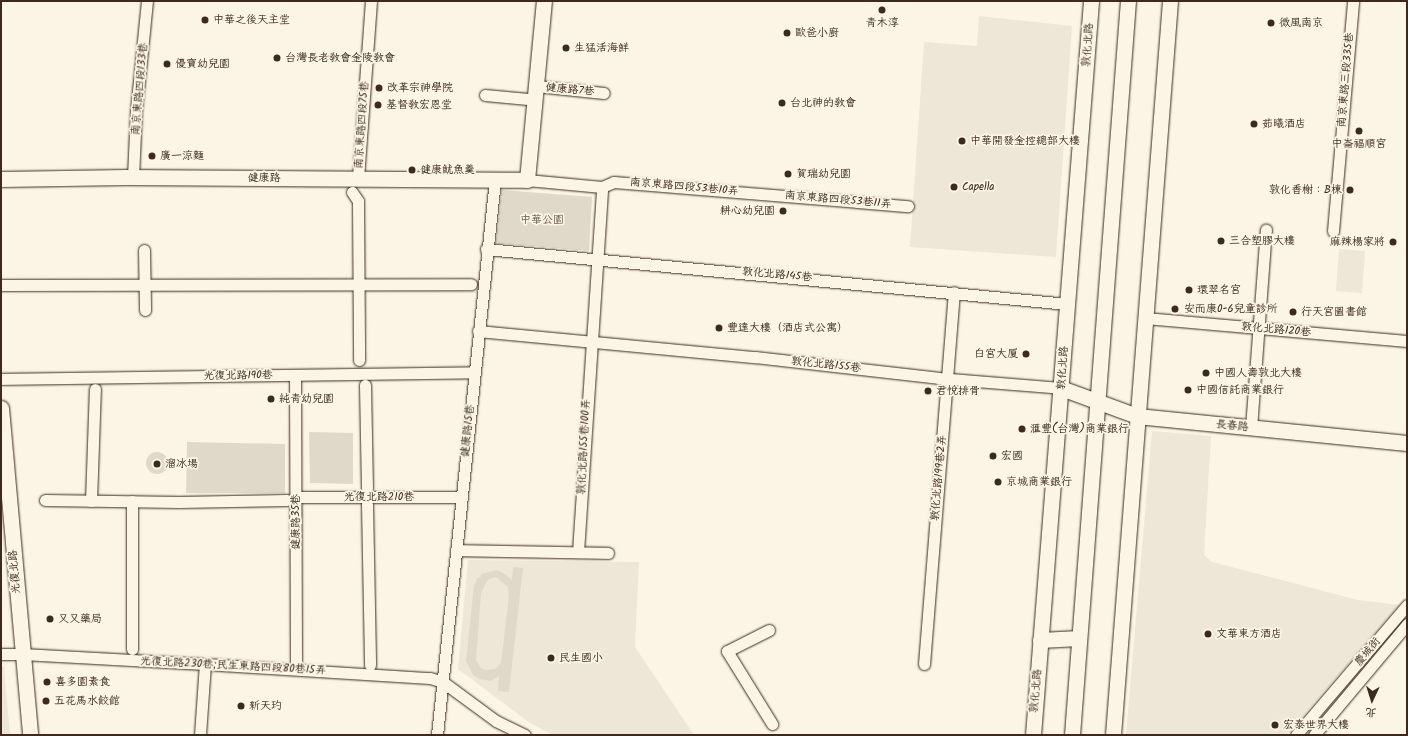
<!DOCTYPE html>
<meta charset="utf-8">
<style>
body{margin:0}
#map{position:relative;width:1408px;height:736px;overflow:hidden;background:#fcf5e5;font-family:Kalam,"LXGW WenKai TC",sans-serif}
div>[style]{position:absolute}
.built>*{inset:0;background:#eee6d6}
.green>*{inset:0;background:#e0d8c8}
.round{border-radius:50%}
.roads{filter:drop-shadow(0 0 1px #3b2a1e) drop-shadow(0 0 1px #3b2a1e)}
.street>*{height:11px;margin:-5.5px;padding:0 5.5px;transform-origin:5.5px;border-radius:5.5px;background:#fcf5e5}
.secondary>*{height:15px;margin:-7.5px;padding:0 7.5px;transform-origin:7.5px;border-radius:7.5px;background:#fcf5e5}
.dots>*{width:11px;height:11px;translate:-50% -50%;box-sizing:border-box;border:2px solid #fcf5e5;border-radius:50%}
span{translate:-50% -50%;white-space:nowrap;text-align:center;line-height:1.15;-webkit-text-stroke:3.5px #fcf5e5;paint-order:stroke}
.poi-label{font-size:11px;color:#3b2a1e}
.left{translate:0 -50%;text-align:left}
.right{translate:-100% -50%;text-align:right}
.street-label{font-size:11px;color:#3b2a1e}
.park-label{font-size:11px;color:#645648}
.frame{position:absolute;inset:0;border:2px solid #3b2a1e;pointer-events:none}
.north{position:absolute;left:1352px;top:680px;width:40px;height:40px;-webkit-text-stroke:3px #fcf5e5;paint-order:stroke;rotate:184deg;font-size:11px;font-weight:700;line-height:16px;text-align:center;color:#3b2a1e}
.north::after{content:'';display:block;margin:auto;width:14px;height:18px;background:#3b2a1e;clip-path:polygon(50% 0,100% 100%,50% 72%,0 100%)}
</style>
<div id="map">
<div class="built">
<i style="clip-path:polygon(979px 16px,1072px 26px,1056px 257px,910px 247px,924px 42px,977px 46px)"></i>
<i style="clip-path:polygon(1339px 249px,1365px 251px,1362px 293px,1336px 291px)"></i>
<i style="clip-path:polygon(1152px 431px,1211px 436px,1204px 555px,1212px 562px,1358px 600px,1400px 605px,1286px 735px,1126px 735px)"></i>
<i style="clip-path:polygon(468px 560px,639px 562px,635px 647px,694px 735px,553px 735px,530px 723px,458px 669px)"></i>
<i style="clip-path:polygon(1px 667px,4px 667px,10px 735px,1px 735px)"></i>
</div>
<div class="green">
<i style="clip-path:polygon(502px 190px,592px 197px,589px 251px,496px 243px)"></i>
<i style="clip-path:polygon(309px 432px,353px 433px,353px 484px,310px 483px)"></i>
<i style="clip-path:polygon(187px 442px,285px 444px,285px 493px,186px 493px)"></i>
<i class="round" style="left:146px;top:452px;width:22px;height:22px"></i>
<i style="clip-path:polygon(evenodd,513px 567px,523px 568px,509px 692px,498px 691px,499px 676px,491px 681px,479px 679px,473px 675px,466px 661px,474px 586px,477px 579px,482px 574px,496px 570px,502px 572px,512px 580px,513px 567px,496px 577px,508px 587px,509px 595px,501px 663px,495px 669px,486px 670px,481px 668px,476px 660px,481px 593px,486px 583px,489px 579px,496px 577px)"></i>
</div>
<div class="roads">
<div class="street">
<i style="left:536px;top:86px;width:68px;rotate:5.9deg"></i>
<i style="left:485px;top:95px;width:43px;rotate:5.3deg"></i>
<i style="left:133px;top:177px;width:66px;rotate:-87.4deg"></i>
<i style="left:136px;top:111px;width:111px;rotate:-84.3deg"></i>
<i style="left:358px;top:178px;width:177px;rotate:-85.8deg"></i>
<i style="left:527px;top:180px;width:75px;rotate:5.3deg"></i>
<i style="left:602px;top:187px;width:13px;rotate:-23deg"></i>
<i style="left:614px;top:182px;width:295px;rotate:4.7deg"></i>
<i style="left:352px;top:192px;width:11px;rotate:56deg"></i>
<i style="left:358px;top:201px;width:159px;rotate:89.6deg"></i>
<i style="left:1333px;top:231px;width:231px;rotate:-85deg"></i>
<i style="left:486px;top:249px;width:585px;rotate:5.4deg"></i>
<i style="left:144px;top:250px;width:60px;rotate:89deg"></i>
<i style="left:1px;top:285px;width:470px;rotate:-0.1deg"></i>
<i style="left:1145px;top:318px;width:263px;rotate:5deg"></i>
<i style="left:478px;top:331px;width:278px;rotate:5.4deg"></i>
<i style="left:755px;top:357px;width:184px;rotate:6.5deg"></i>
<i style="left:938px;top:378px;width:123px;rotate:4.6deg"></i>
<i style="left:295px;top:375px;width:294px;rotate:89.8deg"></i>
<i style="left:1px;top:379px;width:473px;rotate:-0.8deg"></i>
<i style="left:365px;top:385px;width:103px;rotate:88.9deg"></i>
<i style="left:1251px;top:428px;width:199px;rotate:-85.7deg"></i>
<i style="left:296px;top:497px;width:166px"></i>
<i style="left:45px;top:500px;width:134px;rotate:0.9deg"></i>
<i style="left:179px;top:502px;width:108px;rotate:-1.1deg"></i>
<i style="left:91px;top:501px;width:112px;rotate:-88deg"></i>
<i style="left:367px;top:504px;width:161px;rotate:88.9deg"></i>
<i style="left:456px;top:550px;width:152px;rotate:1.1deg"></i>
<i style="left:578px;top:552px;width:366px;rotate:-86.2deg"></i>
<i style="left:769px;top:630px;width:47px;rotate:153.4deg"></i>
<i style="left:727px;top:651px;width:86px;rotate:58.3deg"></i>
<i style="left:132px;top:649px;width:148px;rotate:-90deg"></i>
<i style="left:1px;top:654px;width:21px"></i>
<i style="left:22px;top:654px;width:183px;rotate:3.1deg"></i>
<i style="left:205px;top:664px;width:225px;rotate:3.6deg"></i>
<i style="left:430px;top:678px;width:14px;rotate:17deg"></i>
<i style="left:443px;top:682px;width:66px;rotate:36.3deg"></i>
<i style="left:496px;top:721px;width:32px;rotate:26deg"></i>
<i style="left:924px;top:664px;width:373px;rotate:-85.4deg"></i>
<i style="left:200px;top:735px;width:71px;rotate:-86deg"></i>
<i style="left:437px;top:735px;width:559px;rotate:-84.04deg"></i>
<i style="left:1296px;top:735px;width:171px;rotate:-49.5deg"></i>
<i style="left:1314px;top:735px;width:145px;rotate:-50deg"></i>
</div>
<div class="secondary">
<i style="left:1px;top:179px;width:125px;rotate:-0.9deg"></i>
<i style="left:126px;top:177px;width:401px;rotate:0.4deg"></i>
<i style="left:527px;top:180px;width:180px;rotate:-84.6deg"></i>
<i style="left:1061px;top:388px;width:81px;rotate:20.2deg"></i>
<i style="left:1137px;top:416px;width:271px;rotate:5.7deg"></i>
<i style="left:1px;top:408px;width:328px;rotate:84.9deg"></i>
<i style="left:1040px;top:640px;width:39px;rotate:-3deg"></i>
<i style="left:1033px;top:735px;width:736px;rotate:-85.48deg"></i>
<i style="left:1072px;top:735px;width:736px;rotate:-85.64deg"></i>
<i style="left:1113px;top:735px;width:736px;rotate:-85.56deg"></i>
</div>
</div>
<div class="dots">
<i style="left:882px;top:10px;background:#3b2a1e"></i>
<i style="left:205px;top:20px;background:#3b2a1e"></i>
<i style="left:1271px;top:23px;background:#3b2a1e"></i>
<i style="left:787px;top:33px;background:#3b2a1e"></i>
<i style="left:566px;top:48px;background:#3b2a1e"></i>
<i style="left:277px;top:58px;background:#3b2a1e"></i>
<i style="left:167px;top:64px;background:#3b2a1e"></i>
<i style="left:379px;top:88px;background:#3b2a1e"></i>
<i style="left:782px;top:103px;background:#3b2a1e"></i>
<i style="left:378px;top:105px;background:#3b2a1e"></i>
<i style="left:1254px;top:124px;background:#3b2a1e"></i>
<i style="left:1359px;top:131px;background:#3b2a1e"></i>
<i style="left:962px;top:141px;background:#3b2a1e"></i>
<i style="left:152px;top:156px;background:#3b2a1e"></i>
<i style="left:412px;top:170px;background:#3b2a1e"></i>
<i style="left:788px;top:174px;background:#3b2a1e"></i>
<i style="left:954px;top:187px;background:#3b2a1e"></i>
<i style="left:1350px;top:190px;background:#3b2a1e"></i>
<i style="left:783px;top:211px;background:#3b2a1e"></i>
<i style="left:1221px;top:241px;background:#3b2a1e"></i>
<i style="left:1393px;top:242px;background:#3b2a1e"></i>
<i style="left:1189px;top:290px;background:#3b2a1e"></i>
<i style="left:1175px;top:309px;background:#3b2a1e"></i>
<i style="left:1293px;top:312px;background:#3b2a1e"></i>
<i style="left:719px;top:328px;background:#3b2a1e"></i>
<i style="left:1026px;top:354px;background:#3b2a1e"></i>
<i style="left:1206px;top:373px;background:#3b2a1e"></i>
<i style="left:1188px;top:390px;background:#3b2a1e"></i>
<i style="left:928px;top:391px;background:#3b2a1e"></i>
<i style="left:271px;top:399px;background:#3b2a1e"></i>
<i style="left:1022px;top:429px;background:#3b2a1e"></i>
<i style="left:993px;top:456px;background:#3b2a1e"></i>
<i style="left:157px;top:464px;background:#3b2a1e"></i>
<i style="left:998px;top:482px;background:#3b2a1e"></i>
<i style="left:50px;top:619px;background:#3b2a1e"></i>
<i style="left:1208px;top:634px;background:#3b2a1e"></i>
<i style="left:551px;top:658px;background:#3b2a1e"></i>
<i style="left:47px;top:682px;background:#3b2a1e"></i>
<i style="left:46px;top:701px;background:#3b2a1e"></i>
<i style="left:241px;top:706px;background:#3b2a1e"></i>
<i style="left:1275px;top:725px;background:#3b2a1e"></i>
</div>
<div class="poi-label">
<span class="left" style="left:213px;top:20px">中華之後天主堂</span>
<span style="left:882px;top:23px">青木淳</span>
<span class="left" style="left:1279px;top:23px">微風南京</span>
<span class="left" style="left:795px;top:33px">歐爸小廚</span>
<span class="left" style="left:574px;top:48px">生猛活海鮮</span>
<span class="left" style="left:285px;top:58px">台灣長老教會金陵教會</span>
<span class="left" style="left:175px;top:64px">優寶幼兒園</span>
<span class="left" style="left:387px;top:88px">改革宗神學院</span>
<span class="left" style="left:790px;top:103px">台北神的教會</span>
<span class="left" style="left:386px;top:105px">基督教宏恩堂</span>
<span class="left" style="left:1262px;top:124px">茹曦酒店</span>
<span class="left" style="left:970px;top:141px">中華開發金控總部大樓</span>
<span style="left:1359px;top:144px">中崙福順宮</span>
<span class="left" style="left:160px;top:156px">廣一涼麵</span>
<span class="left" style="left:420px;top:170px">健康魷魚羹</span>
<span class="left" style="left:796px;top:174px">賀瑞幼兒園</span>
<span class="left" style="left:962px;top:187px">Capella</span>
<span class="right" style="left:1342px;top:190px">敦化香榭：B棟</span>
<span class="right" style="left:775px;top:211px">耕心幼兒園</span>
<span class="left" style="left:1229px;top:241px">三合塑膠大樓</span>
<span class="right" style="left:1385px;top:242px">麻辣楊家將</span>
<span class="left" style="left:1197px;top:290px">環翠名宮</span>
<span class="left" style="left:1184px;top:309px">安而康0-6兒童診所</span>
<span class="left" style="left:1301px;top:312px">行天宮圖書館</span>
<span class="left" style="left:727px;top:328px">豐達大樓（酒店式公寓）</span>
<span class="right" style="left:1018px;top:354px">白宫大厦</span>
<span class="left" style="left:1214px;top:373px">中國人壽敦北大樓</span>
<span class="left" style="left:1196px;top:390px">中國信託商業銀行</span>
<span class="left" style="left:936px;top:391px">君悅排骨</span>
<span class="left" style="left:279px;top:399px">純青幼兒園</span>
<span class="left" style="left:1030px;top:429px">滙豐(台灣)商業銀行</span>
<span class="left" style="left:1001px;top:456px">宏國</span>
<span class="left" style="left:165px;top:464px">溜冰場</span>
<span class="left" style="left:1006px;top:482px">京城商業銀行</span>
<span class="left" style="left:58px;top:619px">又又藥局</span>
<span class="left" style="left:1216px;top:634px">文華東方酒店</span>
<span class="left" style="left:559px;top:658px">民生國小</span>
<span class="left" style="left:55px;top:682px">喜多園素食</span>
<span class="left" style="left:54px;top:701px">五花馬水餃館</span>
<span class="left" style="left:249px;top:706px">新天玓</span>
<span class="left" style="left:1283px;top:725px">宏泰世界大樓</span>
</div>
<div class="street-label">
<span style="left:1088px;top:45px;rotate:-86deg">敦化北路</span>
<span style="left:1346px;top:80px;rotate:-85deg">南京東路三段335巷</span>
<span style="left:140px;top:89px;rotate:-85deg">南京東路四段133巷</span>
<span style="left:570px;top:90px;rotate:5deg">健康路7巷</span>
<span style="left:362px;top:125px;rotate:-86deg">南京東路四段75巷</span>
<span style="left:264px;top:178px">健康路</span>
<span style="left:684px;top:187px;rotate:5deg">南京東路四段53巷10弄</span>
<span style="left:838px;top:200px;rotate:5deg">南京東路四段53巷11弄</span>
<span style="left:777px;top:275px;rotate:5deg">敦化北路145巷</span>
<span style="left:1276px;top:330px;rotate:5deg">敦化北路120巷</span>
<span style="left:826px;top:365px;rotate:6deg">敦化北路155巷</span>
<span style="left:1063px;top:368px;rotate:-86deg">敦化北路</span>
<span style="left:238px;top:376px;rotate:-1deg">光復北路190巷</span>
<span style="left:1232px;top:426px;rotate:6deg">長春路</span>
<span style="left:468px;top:431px;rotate:-84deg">健康路15巷</span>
<span style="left:584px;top:447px;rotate:-87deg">敦化北路155巷100弄</span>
<span style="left:939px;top:478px;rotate:-85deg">敦化北路199巷2弄</span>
<span style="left:379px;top:497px">光復北路210巷</span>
<span style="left:296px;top:522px;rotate:-90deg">健康路35巷</span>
<span style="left:15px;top:572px;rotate:-95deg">光復北路</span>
<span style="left:1368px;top:652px;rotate:-50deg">慶城街</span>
<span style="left:233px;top:666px;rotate:3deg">光復北路230巷;民生東路四段80巷15弄</span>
<span style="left:1036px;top:691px;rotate:-85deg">敦化北路</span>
</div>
<div class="park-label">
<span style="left:542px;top:220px">中華公園</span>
</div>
<div class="frame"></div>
<div class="north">北</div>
</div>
